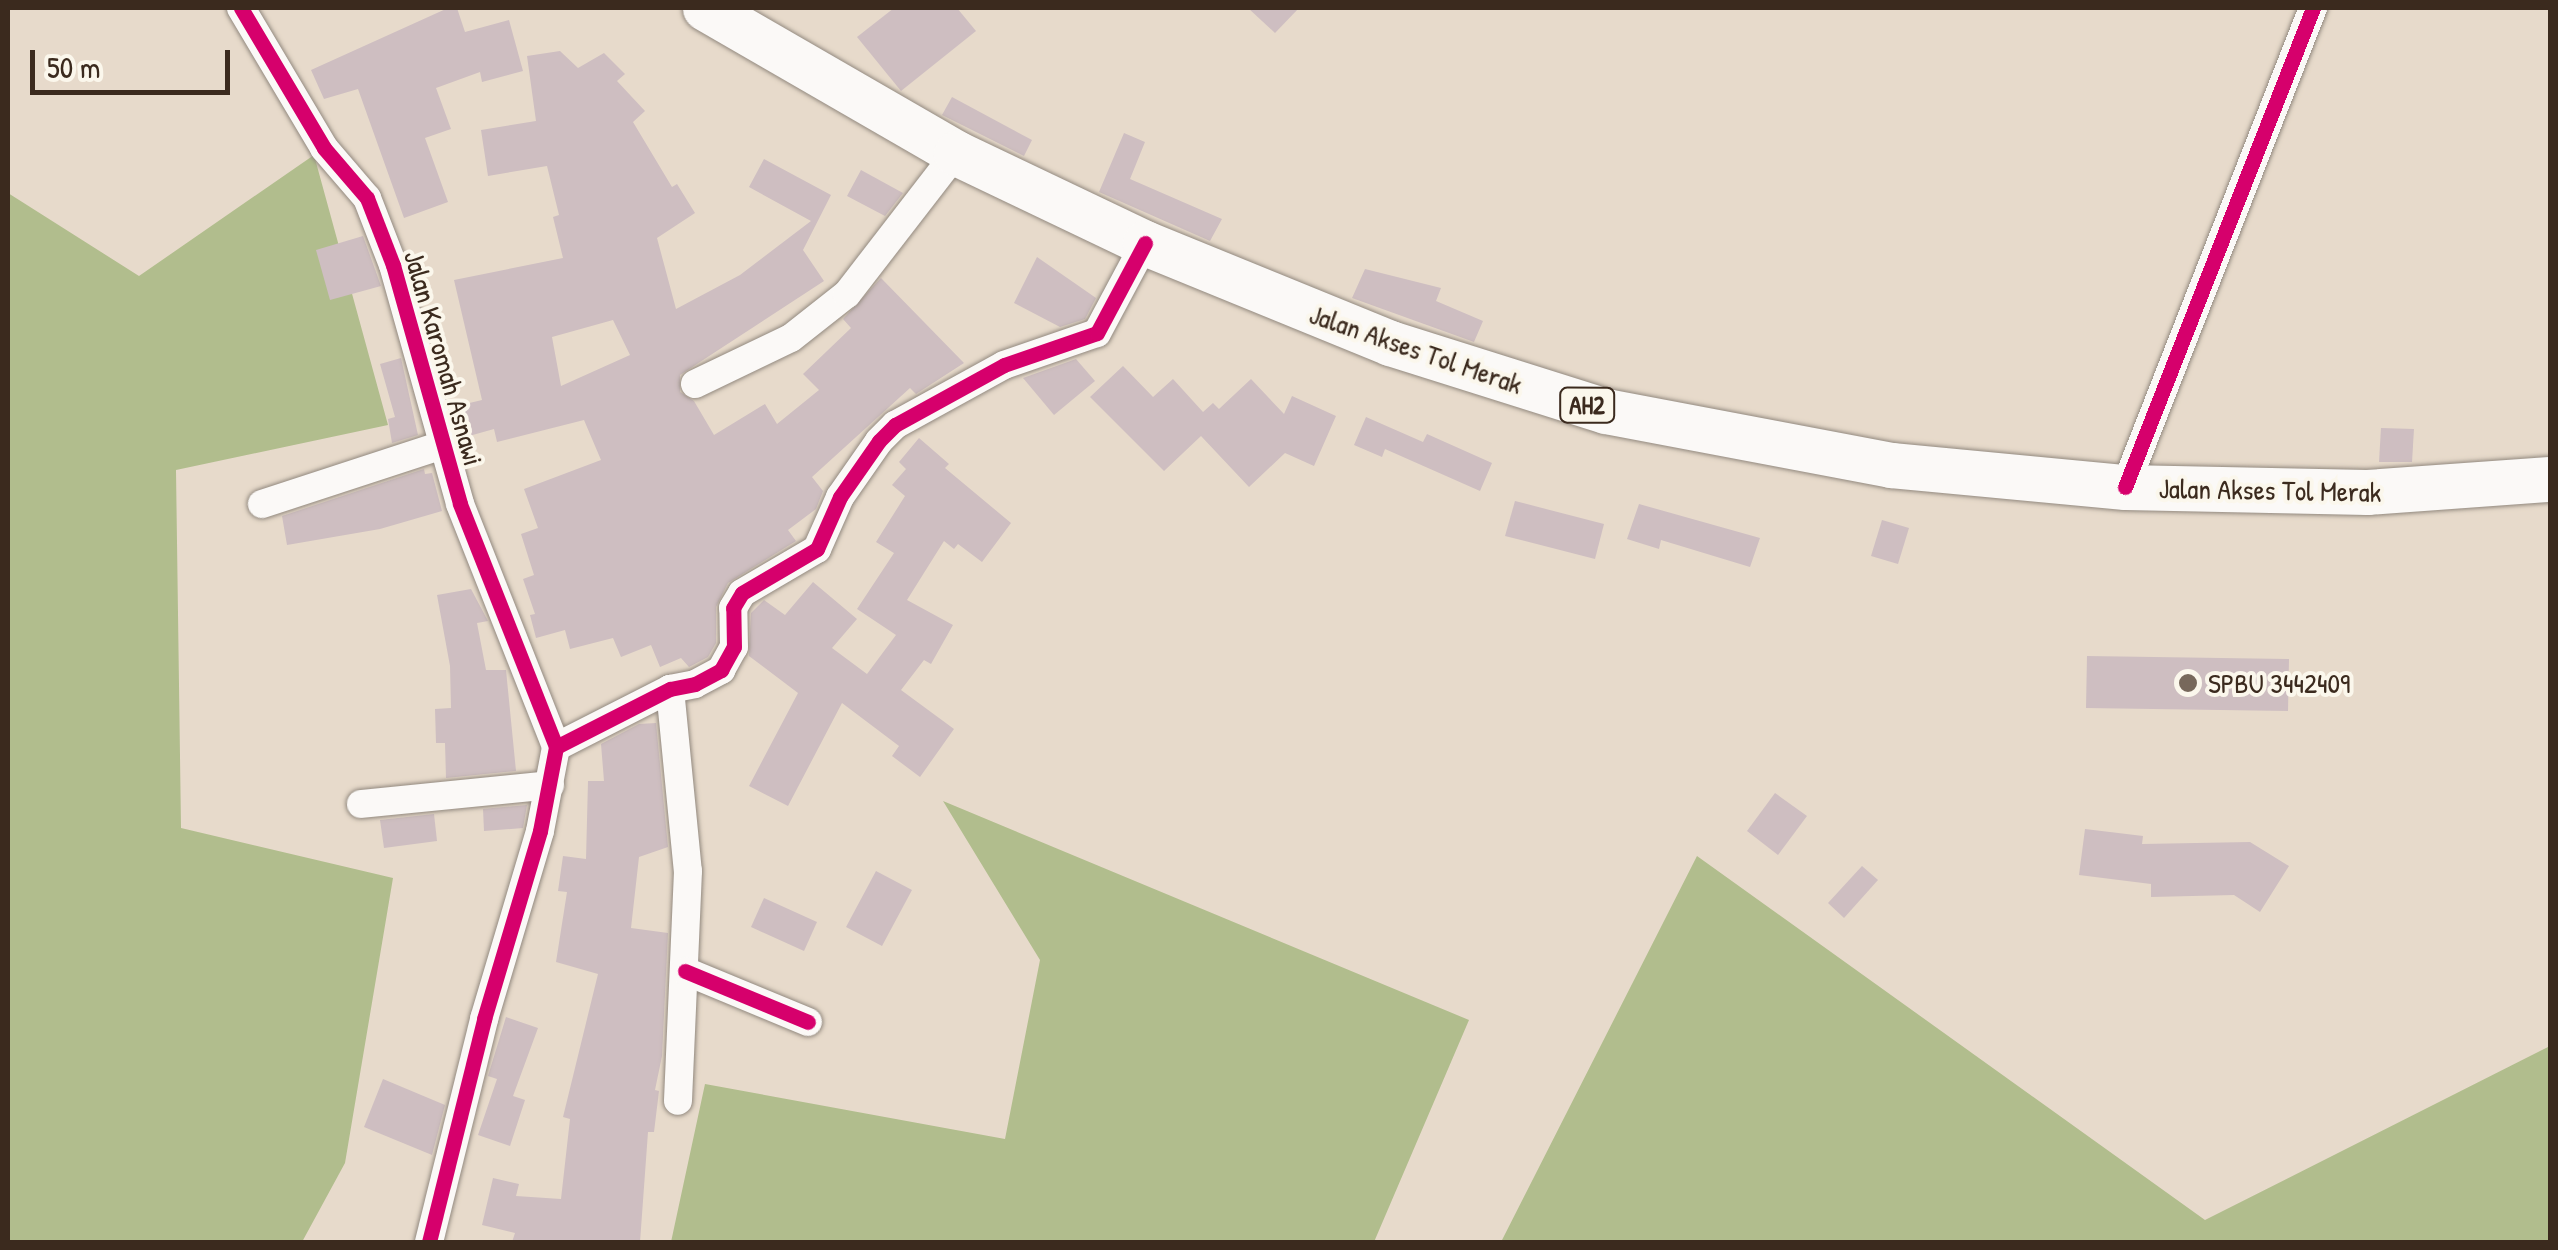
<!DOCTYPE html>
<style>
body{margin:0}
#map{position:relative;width:2558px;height:1250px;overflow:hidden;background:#e7dacb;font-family:"Patrick Hand",sans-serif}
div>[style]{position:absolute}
.forest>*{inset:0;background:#b1bd8d}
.building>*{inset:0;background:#cebec1}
.roads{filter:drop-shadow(0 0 2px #92897f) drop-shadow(0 0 2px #92897f)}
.minor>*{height:28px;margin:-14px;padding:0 14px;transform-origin:14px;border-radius:14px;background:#fbf9f7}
.trunk>*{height:45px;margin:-22.5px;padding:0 22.5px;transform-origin:22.5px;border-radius:22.5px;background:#fbf9f7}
.cycleway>*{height:15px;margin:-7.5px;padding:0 7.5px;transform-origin:7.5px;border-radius:7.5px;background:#d6006c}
.dots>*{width:28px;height:28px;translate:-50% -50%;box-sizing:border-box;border:5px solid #fbf7ec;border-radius:50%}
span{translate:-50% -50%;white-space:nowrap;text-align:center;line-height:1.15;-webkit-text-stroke:8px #fbf7ec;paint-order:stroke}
.shield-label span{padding:2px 8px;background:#fbf7ec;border:2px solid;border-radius:8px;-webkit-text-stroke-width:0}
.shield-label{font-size:25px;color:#3b2a1e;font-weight:700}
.street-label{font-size:28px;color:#3b2a1e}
.poi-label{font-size:28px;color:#3b2a1e}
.left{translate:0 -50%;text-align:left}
.frame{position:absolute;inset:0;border:10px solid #3b2a1e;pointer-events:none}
.scale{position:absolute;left:30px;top:50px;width:200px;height:45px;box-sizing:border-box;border:5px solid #3b2a1e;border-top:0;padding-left:12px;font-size:30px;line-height:35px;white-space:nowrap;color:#3b2a1e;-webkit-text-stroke:8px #fbf7ec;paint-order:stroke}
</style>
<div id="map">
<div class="forest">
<i style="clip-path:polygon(314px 155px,388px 425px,176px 470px,181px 828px,393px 878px,345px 1163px,302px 1242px,8px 1242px,8px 193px,139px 276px)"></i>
<i style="clip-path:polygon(943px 801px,1469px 1020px,1374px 1242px,671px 1242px,705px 1084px,1005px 1139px,1040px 960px)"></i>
<i style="clip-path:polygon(1697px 856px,2205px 1220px,2550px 1046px,2550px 1242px,1501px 1242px)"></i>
</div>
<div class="building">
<i style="clip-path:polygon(448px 8px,457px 8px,465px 32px,509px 20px,523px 71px,482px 82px,480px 72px,436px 88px,451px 129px,425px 138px,448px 202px,404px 218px,358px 89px,324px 99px,311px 70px)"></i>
<i style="clip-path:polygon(894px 8px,957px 8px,976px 31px,901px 91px,857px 37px)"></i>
<i style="clip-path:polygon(1248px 8px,1299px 8px,1275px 33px)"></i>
<i style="clip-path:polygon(evenodd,560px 51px,578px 68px,604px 53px,625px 74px,617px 81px,645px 111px,633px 122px,672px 187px,677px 184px,695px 213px,657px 238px,676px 309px,740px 275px,811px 221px,749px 187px,764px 159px,831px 195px,803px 250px,824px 281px,680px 375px,680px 392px,694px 401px,714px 435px,765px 404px,777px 424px,819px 390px,803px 374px,851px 328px,843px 319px,881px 278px,964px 363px,916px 394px,910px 388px,812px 477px,823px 491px,816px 509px,788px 530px,796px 541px,728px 583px,716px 607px,716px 643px,708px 657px,689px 667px,681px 658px,660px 667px,651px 645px,621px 657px,613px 638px,570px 649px,565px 630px,536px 638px,530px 615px,535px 614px,523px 579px,534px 575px,521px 534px,538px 528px,524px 489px,601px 460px,584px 420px,497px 442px,494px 429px,469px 436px,461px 405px,482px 400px,454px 280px,563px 258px,553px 217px,559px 215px,547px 166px,488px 176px,481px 130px,536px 121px,527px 56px,560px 51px,613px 320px,630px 355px,561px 386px,552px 337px,613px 320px)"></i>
<i style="clip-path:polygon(952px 97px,1032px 140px,1024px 156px,942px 115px)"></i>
<i style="clip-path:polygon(1124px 133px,1145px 142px,1130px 179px,1222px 219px,1210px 241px,1099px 192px)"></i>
<i style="clip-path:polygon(861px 170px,903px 193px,885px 216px,847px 196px)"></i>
<i style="clip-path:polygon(363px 236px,381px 286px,330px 300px,316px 250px)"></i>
<i style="clip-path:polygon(1037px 257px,1096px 298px,1085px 319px,1060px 327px,1014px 303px)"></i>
<i style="clip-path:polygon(1365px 269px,1441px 288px,1436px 301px,1483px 321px,1474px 342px,1352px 298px)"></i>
<i style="clip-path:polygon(401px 358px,418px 435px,392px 443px,388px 419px,395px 417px,380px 364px)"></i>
<i style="clip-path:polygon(1076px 359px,1095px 381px,1054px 415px,1023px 378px)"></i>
<i style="clip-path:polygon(1123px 366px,1153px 397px,1173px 379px,1203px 412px,1213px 403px,1219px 409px,1251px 379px,1284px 414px,1292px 396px,1336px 416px,1314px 466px,1285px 453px,1249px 487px,1201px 436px,1164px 471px,1090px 397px)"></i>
<i style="clip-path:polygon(1366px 417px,1423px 442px,1427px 434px,1492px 463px,1480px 491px,1385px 449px,1382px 457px,1354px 445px)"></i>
<i style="clip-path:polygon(2381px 428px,2414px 429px,2412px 462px,2379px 462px)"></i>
<i style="clip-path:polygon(919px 438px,949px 464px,945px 468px,1011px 523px,982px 562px,958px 544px,954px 549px,944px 541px,907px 600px,953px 625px,931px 664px,924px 660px,901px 690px,954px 729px,920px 777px,892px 756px,899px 746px,842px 703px,788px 806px,749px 786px,798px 693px,749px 656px,751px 613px,764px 600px,785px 615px,813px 582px,857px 619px,832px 648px,867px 674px,896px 635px,857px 609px,894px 553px,876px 542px,905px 496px,892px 485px,906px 469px,899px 462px)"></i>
<i style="clip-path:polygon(424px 469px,425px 474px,432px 473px,442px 511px,380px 529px,287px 545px,282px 516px)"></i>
<i style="clip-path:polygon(1515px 501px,1604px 524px,1595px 559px,1505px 536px)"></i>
<i style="clip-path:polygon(1639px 504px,1760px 538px,1750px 567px,1661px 540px,1659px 549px,1627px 539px)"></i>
<i style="clip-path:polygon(1882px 520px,1909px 528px,1898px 564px,1871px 556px)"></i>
<i style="clip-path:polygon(471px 589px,488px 621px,477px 623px,486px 670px,506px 670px,516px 771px,446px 778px,445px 743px,436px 743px,435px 709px,451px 708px,450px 666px,437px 595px)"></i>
<i style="clip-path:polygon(2087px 656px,2289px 659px,2288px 711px,2086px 708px)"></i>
<i style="clip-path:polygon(656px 723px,668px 847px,639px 857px,631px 928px,668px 933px,662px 1056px,655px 1090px,659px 1091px,654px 1132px,648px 1132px,640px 1242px,512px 1242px,515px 1233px,482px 1225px,493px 1178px,519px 1184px,516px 1196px,561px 1199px,570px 1119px,563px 1117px,598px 974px,556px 962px,567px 892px,558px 891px,563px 856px,586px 859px,588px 781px,604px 781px,601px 744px,639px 724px)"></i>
<i style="clip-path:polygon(1775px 793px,1807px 816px,1778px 855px,1747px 831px)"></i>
<i style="clip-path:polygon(527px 805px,523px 828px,484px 831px,483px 809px)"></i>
<i style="clip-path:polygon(434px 814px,437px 841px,384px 848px,380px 820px)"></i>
<i style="clip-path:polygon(2085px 829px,2143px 836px,2142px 844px,2250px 842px,2289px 866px,2260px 912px,2234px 895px,2151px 897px,2151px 884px,2079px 875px)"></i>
<i style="clip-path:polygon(1862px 866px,1878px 880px,1844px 918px,1828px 903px)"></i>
<i style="clip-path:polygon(876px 871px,912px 890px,882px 946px,846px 927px)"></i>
<i style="clip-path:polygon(764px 898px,817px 922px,804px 951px,751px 927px)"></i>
<i style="clip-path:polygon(506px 1017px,538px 1028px,513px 1096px,525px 1100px,510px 1146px,478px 1135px,497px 1079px,488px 1076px)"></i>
<i style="clip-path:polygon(383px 1079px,445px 1105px,432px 1155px,364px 1127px)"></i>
</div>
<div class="roads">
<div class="minor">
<i style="left:241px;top:8px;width:163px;rotate:59.3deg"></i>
<i style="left:324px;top:148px;width:66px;rotate:49.3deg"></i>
<i style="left:367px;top:198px;width:72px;rotate:68.8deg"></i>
<i style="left:393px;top:265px;width:248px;rotate:74.3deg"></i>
<i style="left:460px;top:504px;width:261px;rotate:68.4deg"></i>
<i style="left:695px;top:384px;width:106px;rotate:-25.6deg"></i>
<i style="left:791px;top:338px;width:71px;rotate:-38.2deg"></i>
<i style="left:847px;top:294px;width:178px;rotate:-52.3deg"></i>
<i style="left:2125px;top:487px;width:515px;rotate:-68.57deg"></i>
<i style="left:262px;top:504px;width:190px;rotate:-18.1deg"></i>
<i style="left:670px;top:689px;width:183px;rotate:84.4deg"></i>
<i style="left:688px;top:871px;width:230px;rotate:92.5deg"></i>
<i style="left:556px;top:747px;width:128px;rotate:-27deg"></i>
<i style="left:670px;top:689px;width:25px;rotate:-11deg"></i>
<i style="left:695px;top:684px;width:30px;rotate:-28deg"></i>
<i style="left:721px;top:670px;width:26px;rotate:-61deg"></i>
<i style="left:734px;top:647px;width:39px;rotate:-91deg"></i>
<i style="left:733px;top:608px;width:17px;rotate:-59deg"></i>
<i style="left:742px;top:593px;width:87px;rotate:-30.4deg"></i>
<i style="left:817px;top:549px;width:57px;rotate:-66.1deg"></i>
<i style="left:840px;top:497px;width:68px;rotate:-55.1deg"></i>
<i style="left:879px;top:441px;width:23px;rotate:-45deg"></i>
<i style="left:895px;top:425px;width:124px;rotate:-28.8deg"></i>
<i style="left:1004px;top:365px;width:98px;rotate:-19deg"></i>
<i style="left:1097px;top:333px;width:102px;rotate:-61.9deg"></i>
<i style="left:361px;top:804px;width:190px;rotate:-5.7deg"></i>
<i style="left:685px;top:971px;width:133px;rotate:22.5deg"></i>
<i style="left:429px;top:1242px;width:230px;rotate:-76.1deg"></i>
<i style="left:484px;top:1019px;width:196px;rotate:-73.4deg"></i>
<i style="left:540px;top:831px;width:86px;rotate:-79.2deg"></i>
</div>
<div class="trunk">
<i style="left:705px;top:8px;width:290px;rotate:30deg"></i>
<i style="left:956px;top:153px;width:209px;rotate:25.5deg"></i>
<i style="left:1145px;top:243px;width:265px;rotate:22.2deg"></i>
<i style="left:1390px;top:343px;width:226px;rotate:17.5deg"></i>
<i style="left:1606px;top:411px;width:290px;rotate:10.7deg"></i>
<i style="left:1891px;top:465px;width:235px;rotate:5.4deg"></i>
<i style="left:2125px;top:487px;width:242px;rotate:1.2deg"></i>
<i style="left:2367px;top:492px;width:183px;rotate:-4.1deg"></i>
</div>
</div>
<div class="cycleway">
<i style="left:241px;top:8px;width:163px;rotate:59.3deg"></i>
<i style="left:324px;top:148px;width:66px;rotate:49.3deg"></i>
<i style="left:367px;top:198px;width:72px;rotate:68.8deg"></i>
<i style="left:393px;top:265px;width:248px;rotate:74.3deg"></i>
<i style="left:460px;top:504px;width:261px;rotate:68.4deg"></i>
<i style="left:2125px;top:487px;width:515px;rotate:-68.57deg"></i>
<i style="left:556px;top:747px;width:128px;rotate:-27deg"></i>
<i style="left:670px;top:689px;width:25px;rotate:-11deg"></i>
<i style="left:695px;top:684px;width:30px;rotate:-28deg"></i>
<i style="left:721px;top:670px;width:26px;rotate:-61deg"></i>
<i style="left:734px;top:647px;width:39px;rotate:-91deg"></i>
<i style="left:733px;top:608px;width:17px;rotate:-59deg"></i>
<i style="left:742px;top:593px;width:87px;rotate:-30.4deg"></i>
<i style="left:817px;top:549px;width:57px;rotate:-66.1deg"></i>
<i style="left:840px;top:497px;width:68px;rotate:-55.1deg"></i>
<i style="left:879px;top:441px;width:23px;rotate:-45deg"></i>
<i style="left:895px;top:425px;width:124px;rotate:-28.8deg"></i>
<i style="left:1004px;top:365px;width:98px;rotate:-19deg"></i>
<i style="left:1097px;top:333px;width:102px;rotate:-61.9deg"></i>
<i style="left:685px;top:971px;width:133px;rotate:22.5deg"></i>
<i style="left:429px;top:1242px;width:230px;rotate:-76.1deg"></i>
<i style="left:484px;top:1019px;width:196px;rotate:-73.4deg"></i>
<i style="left:540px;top:831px;width:86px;rotate:-79.2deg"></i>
</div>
<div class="dots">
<i style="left:2188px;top:683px;background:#77685b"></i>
</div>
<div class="shield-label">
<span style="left:1587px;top:405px">AH2</span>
</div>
<div class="street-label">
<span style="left:1416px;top:349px;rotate:19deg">Jalan Akses Tol Merak</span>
<span style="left:444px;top:358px;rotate:74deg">Jalan Karomah Asnawi</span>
<span style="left:2270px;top:490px;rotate:1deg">Jalan Akses Tol Merak</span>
</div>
<div class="poi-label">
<span class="left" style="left:2208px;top:683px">SPBU 3442409</span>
</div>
<div class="frame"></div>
<div class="scale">50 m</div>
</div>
